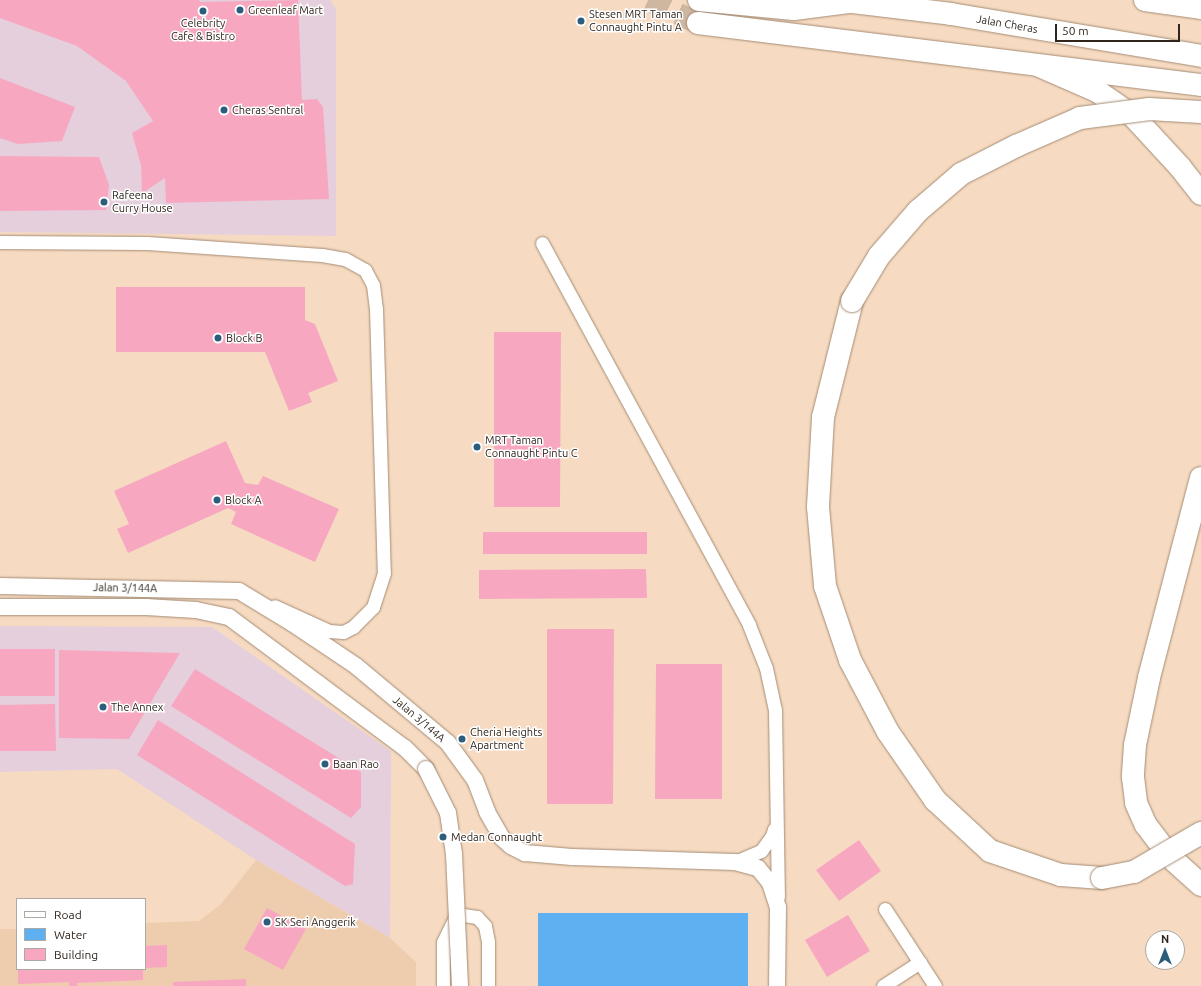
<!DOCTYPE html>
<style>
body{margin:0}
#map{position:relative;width:1201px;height:986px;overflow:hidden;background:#f6dbc2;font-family:Ubuntu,sans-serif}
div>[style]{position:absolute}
.commercial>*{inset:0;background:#e5cfdc}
.built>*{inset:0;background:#eecdaf}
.water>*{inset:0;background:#5fb0f1}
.building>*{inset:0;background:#f7a7c0}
.trunk-tunnel>*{height:22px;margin-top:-11px;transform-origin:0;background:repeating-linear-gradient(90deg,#ceb7a1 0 22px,transparent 0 33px)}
.roads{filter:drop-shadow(0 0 1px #a58c75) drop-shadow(0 0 1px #a58c75)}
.minor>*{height:13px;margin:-6.5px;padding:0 6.5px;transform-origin:6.5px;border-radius:6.5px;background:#fff}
.tertiary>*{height:16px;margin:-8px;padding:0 8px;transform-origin:8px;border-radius:8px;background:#fff}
.trunk>*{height:22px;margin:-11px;padding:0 11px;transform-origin:11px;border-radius:11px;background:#fff}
.motorway>*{height:22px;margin:-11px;padding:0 11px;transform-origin:11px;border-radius:11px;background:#fff}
.bridges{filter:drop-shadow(0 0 1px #a58c75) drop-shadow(0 0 1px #a58c75)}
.tertiary-bridge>*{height:16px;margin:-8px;padding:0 8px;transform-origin:8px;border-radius:8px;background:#fff}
.motorway-bridge>*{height:22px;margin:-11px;padding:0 11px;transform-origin:11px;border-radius:11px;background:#fff}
.dots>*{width:11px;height:11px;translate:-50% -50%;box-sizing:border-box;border:2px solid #fff;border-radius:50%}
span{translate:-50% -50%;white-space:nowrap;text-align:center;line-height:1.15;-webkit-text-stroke:3px #fff;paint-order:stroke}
.poi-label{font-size:11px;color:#2f251c}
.left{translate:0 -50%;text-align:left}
.street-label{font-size:11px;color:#2f251c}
.legend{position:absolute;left:16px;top:898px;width:130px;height:72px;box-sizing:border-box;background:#fff;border:1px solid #aca8a4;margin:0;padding:5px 7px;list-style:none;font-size:12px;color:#2f251c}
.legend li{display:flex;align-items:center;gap:8px;height:20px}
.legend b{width:20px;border:1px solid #aca8a4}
.north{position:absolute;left:1145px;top:930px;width:40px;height:40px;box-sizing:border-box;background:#fff;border:1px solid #aca8a4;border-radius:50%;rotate:0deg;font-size:11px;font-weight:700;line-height:16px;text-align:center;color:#2f251c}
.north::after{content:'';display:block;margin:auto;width:14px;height:18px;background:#2c5e7b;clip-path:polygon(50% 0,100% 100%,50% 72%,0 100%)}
.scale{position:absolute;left:1055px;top:24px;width:125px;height:18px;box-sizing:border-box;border:2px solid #2f251c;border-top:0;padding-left:5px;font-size:12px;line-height:14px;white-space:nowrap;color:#2f251c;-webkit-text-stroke:3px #fff;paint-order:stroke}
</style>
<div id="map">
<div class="commercial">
<i style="clip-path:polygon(0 0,330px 0,336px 9px,336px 236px,0 232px)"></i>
<i style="clip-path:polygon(0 626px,212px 627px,391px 751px,390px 938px,256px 860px,117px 769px,0 772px)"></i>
</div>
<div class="built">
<i style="clip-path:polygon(256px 860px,390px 938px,416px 962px,416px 986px,0 986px,0 929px,17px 929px,17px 969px,145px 969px,145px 923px,199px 921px,221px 904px)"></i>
</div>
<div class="water">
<i style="clip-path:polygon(538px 913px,748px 913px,748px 986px,538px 986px)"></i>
</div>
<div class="building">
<i style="clip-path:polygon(0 0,199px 0,200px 2px,298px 0,302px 100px,317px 99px,323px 107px,329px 199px,166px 203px,165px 178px,142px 193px,141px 165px,132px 133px,153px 121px,126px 81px,77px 46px,0 18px)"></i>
<i style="clip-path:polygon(0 78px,75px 107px,62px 141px,18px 144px,0 138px)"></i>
<i style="clip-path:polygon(0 156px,99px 157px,109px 185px,106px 210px,0 211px)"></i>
<i style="clip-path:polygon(116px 287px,305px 287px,305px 320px,315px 324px,338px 381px,308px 393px,312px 402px,289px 411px,265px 352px,116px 352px)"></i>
<i style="clip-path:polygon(494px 332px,561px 332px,560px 507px,494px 507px)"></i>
<i style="clip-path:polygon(226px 441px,245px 483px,258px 485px,263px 476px,339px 509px,315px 562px,231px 524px,236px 512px,228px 508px,128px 553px,117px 529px,129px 524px,114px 491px)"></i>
<i style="clip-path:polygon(483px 532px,647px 532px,647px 554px,483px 554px)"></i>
<i style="clip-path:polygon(646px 569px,647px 598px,479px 599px,479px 570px)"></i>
<i style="clip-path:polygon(547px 629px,614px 629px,613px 804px,547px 804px)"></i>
<i style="clip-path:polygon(0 649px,55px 649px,55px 696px,0 696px)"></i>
<i style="clip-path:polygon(59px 650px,180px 653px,129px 739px,59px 738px)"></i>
<i style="clip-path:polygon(656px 664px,722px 664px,722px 799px,655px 799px)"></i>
<i style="clip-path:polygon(195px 669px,361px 772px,361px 807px,351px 818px,171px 706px)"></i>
<i style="clip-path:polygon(55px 704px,56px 751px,0 751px,0 705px)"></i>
<i style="clip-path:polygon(158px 720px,355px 844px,353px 884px,345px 886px,137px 755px)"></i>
<i style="clip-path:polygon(859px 840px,881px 871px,839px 901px,816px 870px)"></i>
<i style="clip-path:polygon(267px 908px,306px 929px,283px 970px,244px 949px)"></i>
<i style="clip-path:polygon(848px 915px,870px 951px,827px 977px,805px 940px)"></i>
<i style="clip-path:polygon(167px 945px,167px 967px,145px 968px,145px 946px)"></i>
<i style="clip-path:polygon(18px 969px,143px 969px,143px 980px,77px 983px,77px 986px,69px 986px,69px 982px,18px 984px)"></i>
<i style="clip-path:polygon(246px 979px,246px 986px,173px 986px,173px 982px)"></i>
</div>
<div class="trunk-tunnel">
<i style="left:648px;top:0;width:55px;rotate:24.7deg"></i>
</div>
<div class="roads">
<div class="minor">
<i style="left:0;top:242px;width:147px;rotate:0.4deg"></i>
<i style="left:147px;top:243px;width:175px;rotate:3.9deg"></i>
<i style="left:322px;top:255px;width:23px;rotate:10deg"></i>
<i style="left:345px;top:259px;width:23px;rotate:29deg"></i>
<i style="left:365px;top:270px;width:17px;rotate:62deg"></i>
<i style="left:373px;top:285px;width:24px;rotate:83deg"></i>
<i style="left:376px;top:309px;width:264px;rotate:88.3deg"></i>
<i style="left:384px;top:573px;width:36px;rotate:108deg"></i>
<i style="left:373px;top:607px;width:28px;rotate:135deg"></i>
<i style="left:353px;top:627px;width:11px;rotate:153deg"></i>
<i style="left:343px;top:632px;width:14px;rotate:-176deg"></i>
<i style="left:329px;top:631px;width:60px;rotate:-155.6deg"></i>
<i style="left:542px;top:243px;width:434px;rotate:61.5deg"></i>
<i style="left:749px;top:625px;width:46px;rotate:68.4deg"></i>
<i style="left:766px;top:668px;width:43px;rotate:77.9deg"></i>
<i style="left:775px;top:710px;width:187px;rotate:89.1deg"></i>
<i style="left:735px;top:862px;width:28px;rotate:-23deg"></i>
<i style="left:761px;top:851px;width:19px;rotate:-54deg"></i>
<i style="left:772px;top:836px;width:7px;rotate:-74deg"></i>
<i style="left:885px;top:909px;width:92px;rotate:57deg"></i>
<i style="left:443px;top:986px;width:44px;rotate:-90deg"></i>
<i style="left:443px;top:942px;width:25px;rotate:-64deg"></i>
<i style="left:454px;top:919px;width:10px;rotate:-24deg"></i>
<i style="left:463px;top:915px;width:14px;rotate:8deg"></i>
<i style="left:477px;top:917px;width:12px;rotate:48deg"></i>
<i style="left:485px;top:926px;width:16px;rotate:79deg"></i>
<i style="left:488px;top:942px;width:44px;rotate:90deg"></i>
<i style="left:883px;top:986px;width:44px;rotate:-33deg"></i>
</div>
<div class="tertiary">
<i style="left:0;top:586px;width:239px;rotate:1.2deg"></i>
<i style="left:239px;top:591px;width:62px;rotate:31.1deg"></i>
<i style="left:292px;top:623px;width:77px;rotate:33.9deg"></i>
<i style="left:356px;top:666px;width:120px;rotate:39.9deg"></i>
<i style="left:448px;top:743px;width:46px;rotate:53.9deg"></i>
<i style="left:475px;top:780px;width:34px;rotate:69deg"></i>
<i style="left:487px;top:812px;width:30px;rotate:60deg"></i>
<i style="left:502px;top:838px;width:12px;rotate:42deg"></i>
<i style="left:511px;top:846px;width:16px;rotate:27deg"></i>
<i style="left:525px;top:853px;width:47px;rotate:4.9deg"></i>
<i style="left:572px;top:857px;width:163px;rotate:1.8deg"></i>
<i style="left:735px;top:862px;width:24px;rotate:15deg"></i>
<i style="left:758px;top:868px;width:19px;rotate:51deg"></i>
<i style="left:770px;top:883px;width:25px;rotate:72deg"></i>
<i style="left:778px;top:907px;width:79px;rotate:90.7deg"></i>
<i style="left:0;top:607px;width:146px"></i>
<i style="left:146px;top:607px;width:50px;rotate:3.4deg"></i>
<i style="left:196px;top:610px;width:34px;rotate:12deg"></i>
<i style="left:229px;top:617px;width:219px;rotate:36.7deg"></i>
<i style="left:405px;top:748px;width:30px;rotate:45deg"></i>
</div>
<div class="trunk">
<i style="left:699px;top:0;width:95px;rotate:5.4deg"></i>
<i style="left:794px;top:9px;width:55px;rotate:-7.3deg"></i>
<i style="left:836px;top:0;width:116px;rotate:6.9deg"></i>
<i style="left:951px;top:14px;width:254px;rotate:9.5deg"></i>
<i style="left:1145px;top:0;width:57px;rotate:8.1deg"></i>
<i style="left:698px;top:23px;width:507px;rotate:7.03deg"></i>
</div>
<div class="motorway">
<i style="left:1037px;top:65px;width:65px;rotate:23.4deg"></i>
<i style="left:1097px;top:91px;width:44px;rotate:34.8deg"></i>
<i style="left:1133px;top:116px;width:69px;rotate:47.3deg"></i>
<i style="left:1180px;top:167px;width:34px;rotate:52deg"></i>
<i style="left:852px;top:301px;width:120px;rotate:104deg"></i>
<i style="left:823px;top:417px;width:90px;rotate:93.2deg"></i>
<i style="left:818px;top:507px;width:79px;rotate:84.9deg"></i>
<i style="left:825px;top:586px;width:78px;rotate:71.3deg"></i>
<i style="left:850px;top:660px;width:81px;rotate:62.2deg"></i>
<i style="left:888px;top:732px;width:83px;rotate:55.3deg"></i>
<i style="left:935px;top:800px;width:75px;rotate:42.8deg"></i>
<i style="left:990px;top:851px;width:75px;rotate:18.7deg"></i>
<i style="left:1061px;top:875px;width:41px;rotate:4.2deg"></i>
<i style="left:1201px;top:478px;width:207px;rotate:104.6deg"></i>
<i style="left:1149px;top:678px;width:68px;rotate:101.8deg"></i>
<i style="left:1135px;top:745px;width:32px;rotate:94deg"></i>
<i style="left:1133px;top:777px;width:26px;rotate:83deg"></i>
<i style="left:1136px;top:803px;width:24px;rotate:66deg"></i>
<i style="left:1146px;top:825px;width:40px;rotate:53deg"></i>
<i style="left:1170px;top:857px;width:42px;rotate:42.1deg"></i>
</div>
</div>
<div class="bridges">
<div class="tertiary-bridge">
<i style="left:426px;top:769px;width:49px;rotate:63.4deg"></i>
<i style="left:448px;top:813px;width:41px;rotate:81.7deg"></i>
<i style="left:454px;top:854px;width:132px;rotate:87.4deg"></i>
</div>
<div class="motorway-bridge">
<i style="left:852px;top:301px;width:52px;rotate:-59deg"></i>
<i style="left:879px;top:256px;width:60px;rotate:-49.1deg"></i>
<i style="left:918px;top:211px;width:57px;rotate:-40.7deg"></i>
<i style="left:961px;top:174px;width:62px;rotate:-27deg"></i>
<i style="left:1016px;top:146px;width:70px;rotate:-23.6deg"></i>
<i style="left:1080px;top:118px;width:70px;rotate:-7.4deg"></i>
<i style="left:1149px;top:109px;width:52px;rotate:3.3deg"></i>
<i style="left:1102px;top:878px;width:33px;rotate:-11deg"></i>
<i style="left:1134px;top:872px;width:78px;rotate:-30.2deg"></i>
</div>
</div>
<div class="dots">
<i style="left:240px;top:10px;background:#2c5e7b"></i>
<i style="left:203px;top:11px;background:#2c5e7b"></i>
<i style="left:581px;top:21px;background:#2c5e7b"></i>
<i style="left:224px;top:110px;background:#2c5e7b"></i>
<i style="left:104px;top:202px;background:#2c5e7b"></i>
<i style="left:218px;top:338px;background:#2c5e7b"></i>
<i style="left:477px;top:447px;background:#2c5e7b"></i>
<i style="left:217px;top:500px;background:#2c5e7b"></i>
<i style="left:103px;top:707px;background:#2c5e7b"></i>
<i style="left:462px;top:739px;background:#2c5e7b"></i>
<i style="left:325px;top:764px;background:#2c5e7b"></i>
<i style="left:443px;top:837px;background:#2c5e7b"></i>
<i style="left:267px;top:922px;background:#2c5e7b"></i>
</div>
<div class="poi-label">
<span class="left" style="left:248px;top:10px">Greenleaf Mart</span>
<span class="left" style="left:589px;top:21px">Stesen MRT Taman<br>Connaught Pintu A</span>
<span style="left:203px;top:30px">Celebrity<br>Cafe &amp; Bistro</span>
<span class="left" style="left:232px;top:110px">Cheras Sentral</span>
<span class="left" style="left:112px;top:202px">Rafeena<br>Curry House</span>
<span class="left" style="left:226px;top:338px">Block B</span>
<span class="left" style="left:485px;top:447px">MRT Taman<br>Connaught Pintu C</span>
<span class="left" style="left:225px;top:500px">Block A</span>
<span class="left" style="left:111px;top:707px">The Annex</span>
<span class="left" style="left:470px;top:739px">Cheria Heights<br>Apartment</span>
<span class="left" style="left:333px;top:764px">Baan Rao</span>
<span class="left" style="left:451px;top:837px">Medan Connaught</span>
<span class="left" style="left:275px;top:922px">SK Seri Anggerik</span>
</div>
<div class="street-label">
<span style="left:1007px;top:24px;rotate:10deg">Jalan Cheras</span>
<span style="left:125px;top:588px;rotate:1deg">Jalan 3/144A</span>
<span style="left:419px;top:719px;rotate:40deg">Jalan 3/144A</span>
</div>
<ul class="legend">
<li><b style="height:5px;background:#fff"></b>Road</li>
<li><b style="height:11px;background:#5fb0f1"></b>Water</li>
<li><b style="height:11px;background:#f7a7c0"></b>Building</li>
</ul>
<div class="north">N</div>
<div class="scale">50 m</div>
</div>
